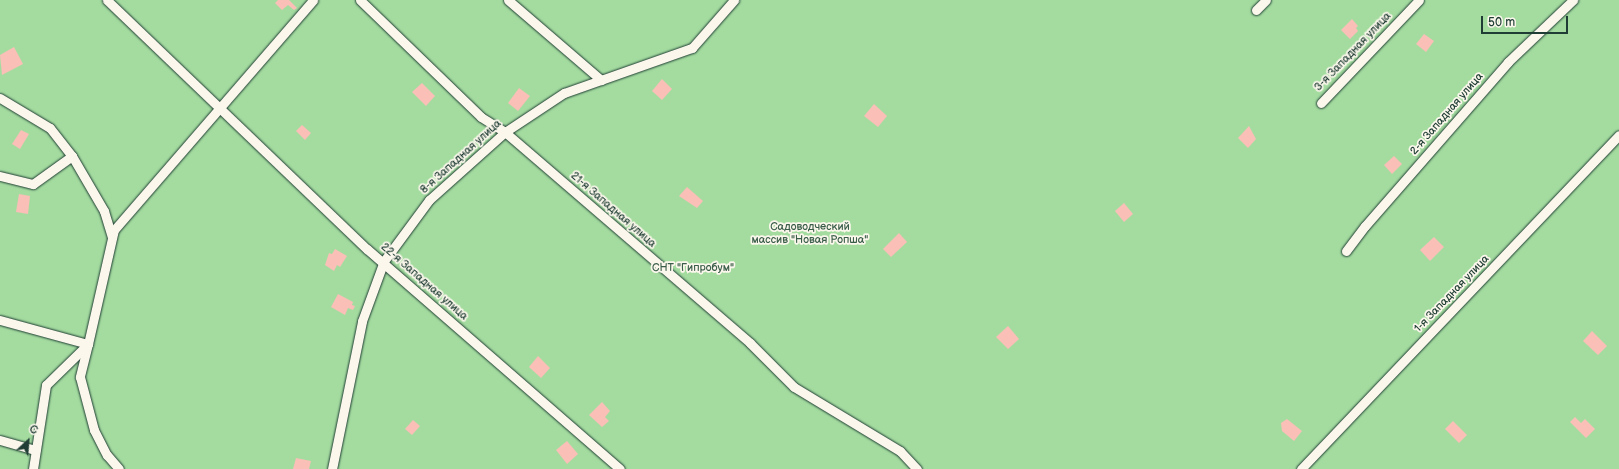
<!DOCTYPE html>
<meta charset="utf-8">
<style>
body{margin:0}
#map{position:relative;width:1619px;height:469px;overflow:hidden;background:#fbf7ec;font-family:"Balsamiq Sans",sans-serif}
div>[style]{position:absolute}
.green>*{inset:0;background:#a4dca0}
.building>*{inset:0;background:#fabfb6}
.roads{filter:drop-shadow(0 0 1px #1f3d34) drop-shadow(0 0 1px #1f3d34)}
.street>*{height:9px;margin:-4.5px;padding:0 4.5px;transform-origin:4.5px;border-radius:4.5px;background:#fbf7ec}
span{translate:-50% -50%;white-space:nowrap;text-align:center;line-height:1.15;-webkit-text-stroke:3.5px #fbf7ec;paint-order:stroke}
.street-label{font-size:11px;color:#1f3d34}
.park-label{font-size:11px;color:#3a5d4a}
.north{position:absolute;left:8px;top:421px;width:40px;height:40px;-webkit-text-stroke:3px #fbf7ec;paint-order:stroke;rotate:26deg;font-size:11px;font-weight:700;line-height:16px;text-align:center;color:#1f3d34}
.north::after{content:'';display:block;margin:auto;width:14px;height:18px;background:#1f3d34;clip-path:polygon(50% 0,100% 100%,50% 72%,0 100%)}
.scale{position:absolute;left:1481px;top:16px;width:87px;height:18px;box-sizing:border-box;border:2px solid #1f3d34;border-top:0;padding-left:5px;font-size:12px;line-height:14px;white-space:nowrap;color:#1f3d34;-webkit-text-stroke:3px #fbf7ec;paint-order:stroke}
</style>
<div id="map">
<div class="green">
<i style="clip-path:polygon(0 0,1619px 0,1619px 469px,0 469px)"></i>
</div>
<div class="building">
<i style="clip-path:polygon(278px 0,289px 0,297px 8px,294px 10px,288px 5px,282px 10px,275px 3px)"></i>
<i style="clip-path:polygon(1352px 19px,1358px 26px,1356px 28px,1358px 31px,1350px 39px,1341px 30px)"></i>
<i style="clip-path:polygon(1424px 34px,1434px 41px,1426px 52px,1416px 44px)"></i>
<i style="clip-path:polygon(14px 47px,23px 64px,2px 75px,0 55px)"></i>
<i style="clip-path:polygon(662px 79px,672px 89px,662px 100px,652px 91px)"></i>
<i style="clip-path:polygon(422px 83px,435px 96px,426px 106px,412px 92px)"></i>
<i style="clip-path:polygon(519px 88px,530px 96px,518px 111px,508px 103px)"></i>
<i style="clip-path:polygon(874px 104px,887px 116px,878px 127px,864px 116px)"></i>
<i style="clip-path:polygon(302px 125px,311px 133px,305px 140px,296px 131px)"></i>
<i style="clip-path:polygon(1249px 126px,1256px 139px,1248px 148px,1238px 138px)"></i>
<i style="clip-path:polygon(21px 130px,29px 134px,20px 149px,12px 144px)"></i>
<i style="clip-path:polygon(1394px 156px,1402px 164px,1392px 174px,1384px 165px)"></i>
<i style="clip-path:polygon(687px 187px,703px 201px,697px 208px,679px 196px)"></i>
<i style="clip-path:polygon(19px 194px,30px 196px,28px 214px,16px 212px)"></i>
<i style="clip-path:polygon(1124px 203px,1133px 214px,1124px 222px,1115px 211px)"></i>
<i style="clip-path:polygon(899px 233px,907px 242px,891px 257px,883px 249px)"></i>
<i style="clip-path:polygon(1434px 237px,1444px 247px,1430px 261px,1420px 250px)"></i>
<i style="clip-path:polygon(335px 249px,347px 256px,340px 267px,337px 265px,334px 271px,325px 265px,329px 253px,332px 254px)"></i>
<i style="clip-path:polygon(338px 294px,353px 302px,352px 305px,355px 306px,353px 310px,348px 308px,345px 315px,331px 307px)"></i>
<i style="clip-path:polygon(1008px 326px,1019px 339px,1008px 349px,996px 337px)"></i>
<i style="clip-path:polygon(1592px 331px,1607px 346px,1598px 355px,1583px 341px)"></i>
<i style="clip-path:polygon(538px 356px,550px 368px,541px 378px,529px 367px)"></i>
<i style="clip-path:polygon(602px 402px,610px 411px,605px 417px,609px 421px,602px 427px,589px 415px)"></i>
<i style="clip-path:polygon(1575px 417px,1581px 423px,1585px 419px,1595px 429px,1586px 438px,1570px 422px)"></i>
<i style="clip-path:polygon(1287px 419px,1302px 431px,1294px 441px,1282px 431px,1281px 423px)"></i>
<i style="clip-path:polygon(413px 420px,420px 426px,412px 435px,405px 429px)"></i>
<i style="clip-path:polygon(1453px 421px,1467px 435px,1459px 443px,1445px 429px)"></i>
<i style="clip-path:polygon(567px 441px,578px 454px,567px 464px,556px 450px)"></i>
<i style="clip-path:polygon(296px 458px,311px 461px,309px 469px,293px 469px)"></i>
</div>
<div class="roads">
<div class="street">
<i style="left:107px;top:0;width:360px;rotate:43.8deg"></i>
<i style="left:367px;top:249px;width:335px;rotate:41deg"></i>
<i style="left:360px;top:0;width:168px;rotate:44deg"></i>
<i style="left:481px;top:117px;width:28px;rotate:32deg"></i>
<i style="left:505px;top:132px;width:323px;rotate:40.7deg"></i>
<i style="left:750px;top:343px;width:62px;rotate:45deg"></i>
<i style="left:794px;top:387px;width:124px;rotate:31.1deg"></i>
<i style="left:900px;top:451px;width:25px;rotate:47deg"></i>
<i style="left:508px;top:0;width:123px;rotate:40.7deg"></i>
<i style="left:1256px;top:10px;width:14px;rotate:-45deg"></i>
<i style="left:0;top:98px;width:58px;rotate:31deg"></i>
<i style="left:50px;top:128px;width:36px;rotate:52deg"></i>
<i style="left:72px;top:156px;width:64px;rotate:59.8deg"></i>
<i style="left:104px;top:211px;width:27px;rotate:73deg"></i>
<i style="left:1321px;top:103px;width:142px;rotate:-46.4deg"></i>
<i style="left:0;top:176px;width:34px;rotate:14deg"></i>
<i style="left:33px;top:184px;width:48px;rotate:-35.7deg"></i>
<i style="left:1346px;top:251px;width:31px;rotate:-53deg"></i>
<i style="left:1365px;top:226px;width:218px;rotate:-48.9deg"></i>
<i style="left:1508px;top:62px;width:90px;rotate:-43.6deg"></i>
<i style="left:0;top:320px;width:91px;rotate:15.3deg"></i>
<i style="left:88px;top:344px;width:34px;rotate:104deg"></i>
<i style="left:80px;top:377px;width:55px;rotate:75.2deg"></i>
<i style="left:94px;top:430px;width:28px;rotate:63deg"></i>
<i style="left:107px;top:455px;width:18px;rotate:49deg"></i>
<i style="left:0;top:440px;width:37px;rotate:16deg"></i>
<i style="left:33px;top:469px;width:85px;rotate:-81.2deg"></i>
<i style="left:46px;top:385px;width:59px;rotate:-44.3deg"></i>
<i style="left:88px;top:344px;width:117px;rotate:-77.2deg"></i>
<i style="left:114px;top:230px;width:304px;rotate:-49.1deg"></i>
<i style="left:332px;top:469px;width:151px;rotate:-78.5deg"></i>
<i style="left:362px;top:321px;width:64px;rotate:-69.9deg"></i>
<i style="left:384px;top:261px;width:76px;rotate:-53.6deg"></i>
<i style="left:429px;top:200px;width:102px;rotate:-41.8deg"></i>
<i style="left:505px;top:132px;width:71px;rotate:-33.5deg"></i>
<i style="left:564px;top:93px;width:136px;rotate:-19.4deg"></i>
<i style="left:692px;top:48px;width:64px;rotate:-48.8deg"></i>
<i style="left:1301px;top:469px;width:461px;rotate:-46.4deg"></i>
</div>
</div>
<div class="street-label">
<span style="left:1353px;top:52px;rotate:-46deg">3-я Западная улица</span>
<span style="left:1447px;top:114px;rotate:-49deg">2-я Западная улица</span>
<span style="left:461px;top:157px;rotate:-42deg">8-я Западная улица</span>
<span style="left:613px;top:210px;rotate:41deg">21-я Западная улица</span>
<span style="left:424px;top:282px;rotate:41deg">22-я Западная улица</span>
<span style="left:1452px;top:294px;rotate:-46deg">1-я Западная улица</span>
</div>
<div class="park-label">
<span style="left:810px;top:234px">Садоводческий<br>массив "Новая Ропша"</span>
<span style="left:693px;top:268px">СНТ "Гипробум"</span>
</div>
<div class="north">С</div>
<div class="scale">50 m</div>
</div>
